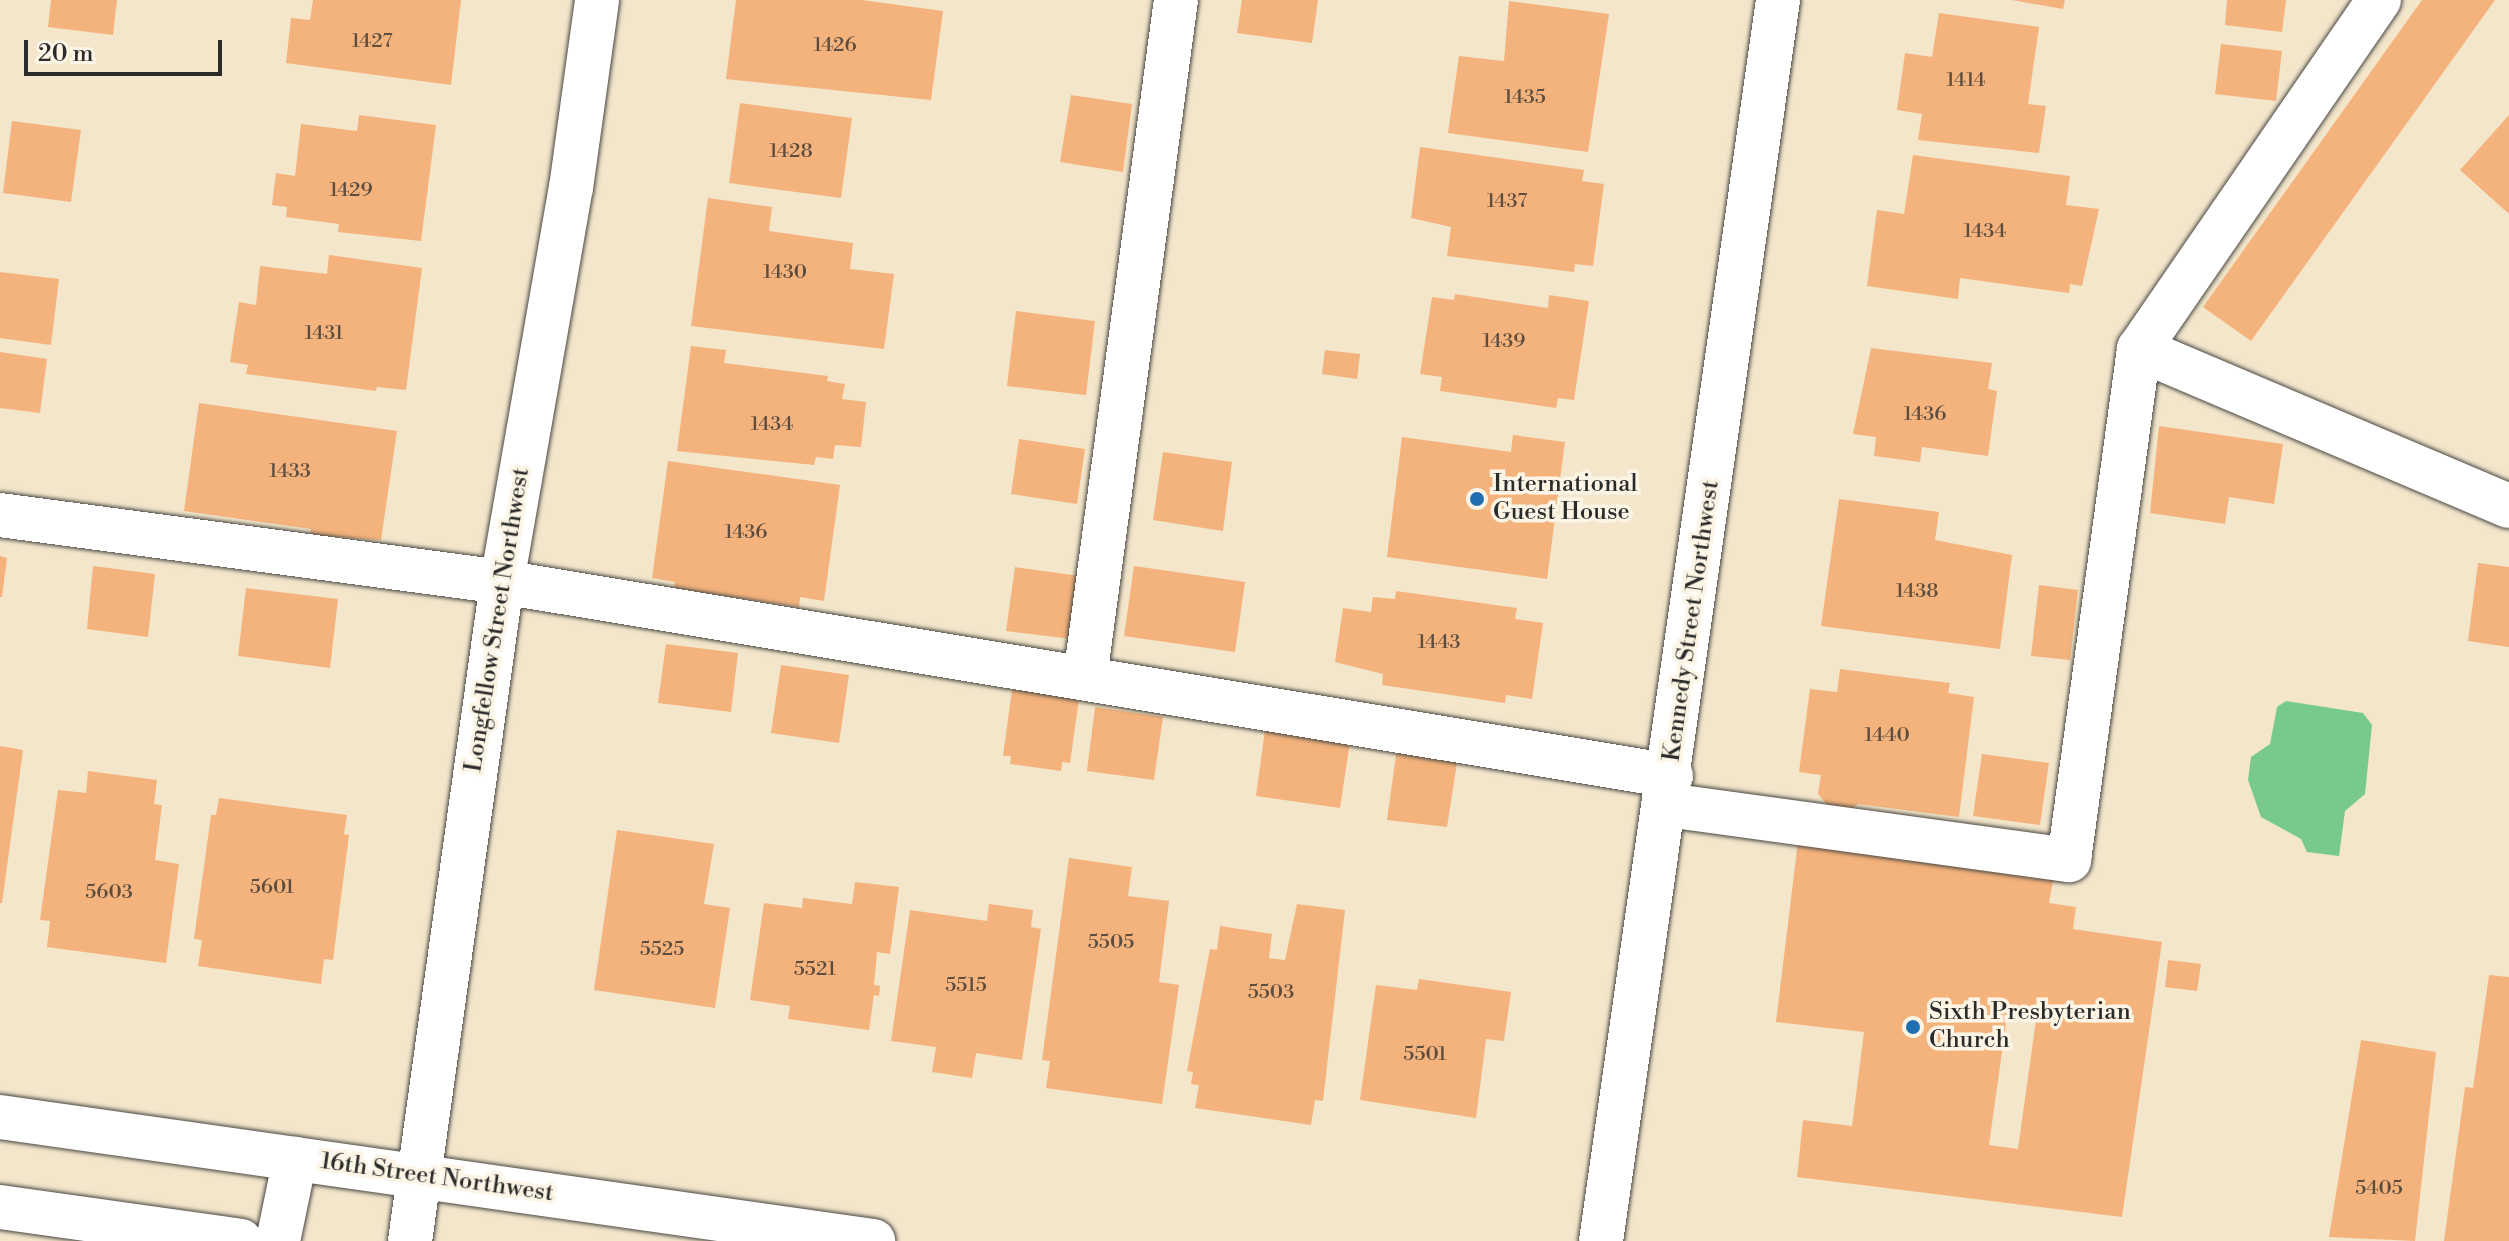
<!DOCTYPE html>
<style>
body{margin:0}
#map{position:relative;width:2509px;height:1241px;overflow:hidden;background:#f3e6cb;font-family:"Libre Bodoni",serif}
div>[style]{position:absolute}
.green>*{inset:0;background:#77ca8c}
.building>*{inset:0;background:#f4b37c}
.roads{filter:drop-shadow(0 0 2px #494743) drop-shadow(0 0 2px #494743)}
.minor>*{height:44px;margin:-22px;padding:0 22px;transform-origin:22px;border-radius:22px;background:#fff}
.major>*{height:44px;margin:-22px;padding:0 22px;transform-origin:22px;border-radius:22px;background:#fff}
.dots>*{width:22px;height:22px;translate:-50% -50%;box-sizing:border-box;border:4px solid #fcf5e5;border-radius:50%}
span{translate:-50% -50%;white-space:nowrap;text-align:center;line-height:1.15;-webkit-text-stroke:7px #fcf5e5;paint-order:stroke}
.number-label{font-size:20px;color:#5d4d3f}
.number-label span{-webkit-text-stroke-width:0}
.poi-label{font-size:24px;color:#2b2b2b}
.left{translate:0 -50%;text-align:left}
.street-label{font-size:24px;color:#2b2b2b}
.scale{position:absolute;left:24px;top:40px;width:198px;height:36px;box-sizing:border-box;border:4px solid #2b2b2b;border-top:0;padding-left:10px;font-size:24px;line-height:28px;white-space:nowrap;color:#2b2b2b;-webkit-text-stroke:6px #fcf5e5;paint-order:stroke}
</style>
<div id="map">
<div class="green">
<i style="clip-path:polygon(2286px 701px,2363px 713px,2372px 725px,2365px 794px,2345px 811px,2339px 856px,2307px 852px,2301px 839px,2261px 817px,2248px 780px,2251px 757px,2270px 744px,2277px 707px)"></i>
</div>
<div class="building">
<i style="clip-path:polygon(51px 0,117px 0,113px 35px,48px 27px)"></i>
<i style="clip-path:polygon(313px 0,461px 0,451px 85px,286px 63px,291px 18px,310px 20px)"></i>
<i style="clip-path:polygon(736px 0,862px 0,943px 11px,931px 100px,726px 79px)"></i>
<i style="clip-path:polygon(1242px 0,1318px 0,1312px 43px,1237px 33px)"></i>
<i style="clip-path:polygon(2012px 0,2065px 0,2063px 9px)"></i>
<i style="clip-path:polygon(2227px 0,2286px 0,2282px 32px,2225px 25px)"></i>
<i style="clip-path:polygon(2422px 0,2495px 0,2251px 341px,2203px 307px)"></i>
<i style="clip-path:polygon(1509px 1px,1609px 14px,1588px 152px,1448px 133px,1459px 56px,1504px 61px)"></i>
<i style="clip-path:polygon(1939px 13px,2039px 27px,2028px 104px,2046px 106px,2039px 153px,1918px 140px,1922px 114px,1897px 110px,1905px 53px,1932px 57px)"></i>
<i style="clip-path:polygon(2221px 44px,2282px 51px,2276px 101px,2215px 94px)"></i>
<i style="clip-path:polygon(1071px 95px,1132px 104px,1123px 172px,1060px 162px)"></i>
<i style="clip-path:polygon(740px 103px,852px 118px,841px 198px,729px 183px)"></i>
<i style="clip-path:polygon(359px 115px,436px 125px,421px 241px,338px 232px,339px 224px,286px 217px,287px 207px,272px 205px,276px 173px,295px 176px,301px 124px,357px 131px)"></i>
<i style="clip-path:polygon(2509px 115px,2509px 214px,2460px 170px)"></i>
<i style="clip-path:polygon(12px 121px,81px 130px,71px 202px,3px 193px)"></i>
<i style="clip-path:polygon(1420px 147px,1584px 170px,1582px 181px,1604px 184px,1593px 266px,1575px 264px,1574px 272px,1447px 256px,1451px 227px,1411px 218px)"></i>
<i style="clip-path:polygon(1913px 155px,2070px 176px,2066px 205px,2099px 209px,2082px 286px,2070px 284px,2069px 293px,1960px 278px,1958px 299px,1867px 286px,1877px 210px,1904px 214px)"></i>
<i style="clip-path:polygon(708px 198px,772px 207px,769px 231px,853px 243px,850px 269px,894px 274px,884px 349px,691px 326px)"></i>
<i style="clip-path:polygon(329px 255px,422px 268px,406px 390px,377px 387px,376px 391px,246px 374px,248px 365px,230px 362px,239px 302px,256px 305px,260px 266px,327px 274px)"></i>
<i style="clip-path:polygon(0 272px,59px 279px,51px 345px,0 338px)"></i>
<i style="clip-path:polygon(1455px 294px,1548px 308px,1549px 295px,1589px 301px,1574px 400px,1558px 398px,1556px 408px,1440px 391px,1442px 377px,1420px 374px,1432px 297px,1454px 300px)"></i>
<i style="clip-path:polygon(1016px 311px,1095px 321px,1086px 395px,1007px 386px)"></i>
<i style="clip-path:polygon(691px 346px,726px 350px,724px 363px,828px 376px,827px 381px,845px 384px,842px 399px,866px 402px,861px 447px,835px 445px,833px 459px,816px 457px,814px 465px,677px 451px)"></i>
<i style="clip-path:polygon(1871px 348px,1992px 363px,1988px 389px,1997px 391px,1988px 456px,1922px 447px,1920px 462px,1874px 456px,1876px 437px,1853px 434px)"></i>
<i style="clip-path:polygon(1325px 350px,1360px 354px,1357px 379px,1322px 374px)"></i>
<i style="clip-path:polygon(0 352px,47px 359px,40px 413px,0 408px)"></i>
<i style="clip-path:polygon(199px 403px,397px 431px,381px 540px,310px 535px,311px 529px,184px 511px)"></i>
<i style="clip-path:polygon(2159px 426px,2283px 444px,2274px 504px,2229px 497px,2225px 524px,2150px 513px)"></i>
<i style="clip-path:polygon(1513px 435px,1565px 442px,1547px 579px,1387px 557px,1402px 437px,1511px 452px)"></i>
<i style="clip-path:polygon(1019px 439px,1085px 449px,1077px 504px,1011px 494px)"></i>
<i style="clip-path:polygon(1163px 452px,1232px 462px,1223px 531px,1153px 520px)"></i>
<i style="clip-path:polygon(668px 461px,840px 485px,824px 601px,800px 597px,799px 607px,674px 588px,675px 582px,652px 578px)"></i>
<i style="clip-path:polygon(1839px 499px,1939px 512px,1935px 540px,2012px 555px,2000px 649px,1821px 626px)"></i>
<i style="clip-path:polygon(0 556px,7px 558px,2px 597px,0 597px)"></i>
<i style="clip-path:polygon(2478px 563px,2509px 567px,2509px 647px,2468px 641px)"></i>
<i style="clip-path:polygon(93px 566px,155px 574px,148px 637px,87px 629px)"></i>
<i style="clip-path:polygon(1134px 566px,1245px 582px,1235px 652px,1124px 636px)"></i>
<i style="clip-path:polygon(1015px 567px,1080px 576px,1072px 639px,1006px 631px)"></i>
<i style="clip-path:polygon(2039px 585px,2078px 590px,2070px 660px,2031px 656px)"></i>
<i style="clip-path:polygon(246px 588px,338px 599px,330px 668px,238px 656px)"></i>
<i style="clip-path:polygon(1396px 591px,1517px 608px,1515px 619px,1543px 623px,1532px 699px,1506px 695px,1505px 703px,1382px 685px,1383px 674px,1335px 662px,1343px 608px,1371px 612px,1373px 597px,1395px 599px)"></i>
<i style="clip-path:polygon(666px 644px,738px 653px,731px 712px,658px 703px)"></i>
<i style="clip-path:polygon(781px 665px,849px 675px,839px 743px,771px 733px)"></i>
<i style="clip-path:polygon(1840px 669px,1950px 683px,1948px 693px,1974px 697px,1959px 817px,1858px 804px,1849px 811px,1831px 809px,1818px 794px,1821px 775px,1799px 772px,1810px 689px,1837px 692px)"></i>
<i style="clip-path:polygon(1021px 685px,1079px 699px,1070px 763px,1062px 762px,1061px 771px,1010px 764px,1011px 756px,1003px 756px,1012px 690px,1020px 691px)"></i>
<i style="clip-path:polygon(1095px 707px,1163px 717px,1154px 780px,1087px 771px)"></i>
<i style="clip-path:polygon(1265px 730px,1350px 742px,1340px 808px,1256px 796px)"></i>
<i style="clip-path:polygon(0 746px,23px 750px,2px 903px,0 903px)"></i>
<i style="clip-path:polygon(1397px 748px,1458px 756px,1447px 827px,1387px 820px)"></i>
<i style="clip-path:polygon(1982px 754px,2049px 763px,2040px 825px,1973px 816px)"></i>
<i style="clip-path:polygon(88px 771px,157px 780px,154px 804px,162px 805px,155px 860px,179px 864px,166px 963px,47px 947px,50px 921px,40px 920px,58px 790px,86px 793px)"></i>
<i style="clip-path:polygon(219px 798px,347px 815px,344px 834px,349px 835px,333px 960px,324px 959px,321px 984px,198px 966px,202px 940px,194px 939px,211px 815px,216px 815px)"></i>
<i style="clip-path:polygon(617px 830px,714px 844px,704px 904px,730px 908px,715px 1008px,594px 990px)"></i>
<i style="clip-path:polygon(evenodd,1799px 833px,2055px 870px,2049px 903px,2076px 907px,2073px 929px,2162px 942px,2122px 1217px,1797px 1177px,1803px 1120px,1852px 1126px,1864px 1032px,1776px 1022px,1799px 833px,2007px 1016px,2036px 1020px,2018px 1149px,1989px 1145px,2007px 1016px)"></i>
<i style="clip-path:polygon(1069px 858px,1132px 867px,1128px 896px,1169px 901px,1159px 982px,1179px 985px,1162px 1104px,1046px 1088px,1050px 1061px,1042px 1060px)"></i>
<i style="clip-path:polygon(855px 882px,899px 887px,890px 954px,877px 952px,874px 985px,880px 986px,879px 996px,874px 995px,869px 1030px,788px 1019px,790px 1006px,750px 1000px,764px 903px,802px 908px,803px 898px,852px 904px)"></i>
<i style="clip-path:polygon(989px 904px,1033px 910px,1031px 927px,1041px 929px,1022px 1060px,976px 1053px,972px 1078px,932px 1072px,936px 1047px,891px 1041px,910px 910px,987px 921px)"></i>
<i style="clip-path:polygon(1297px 904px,1345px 910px,1323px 1101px,1315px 1100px,1311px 1125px,1195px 1108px,1199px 1085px,1191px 1084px,1193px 1072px,1187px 1071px,1210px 949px,1217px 950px,1220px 926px,1272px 934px,1269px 958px,1285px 960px)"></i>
<i style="clip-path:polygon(2168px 960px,2201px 964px,2197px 991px,2165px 987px)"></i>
<i style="clip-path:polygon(2489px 975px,2509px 977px,2509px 1241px,2444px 1241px,2465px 1087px,2473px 1088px)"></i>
<i style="clip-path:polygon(1419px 979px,1511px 992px,1504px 1041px,1486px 1039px,1476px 1118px,1360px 1100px,1376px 985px,1417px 990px)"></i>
<i style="clip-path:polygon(2361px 1040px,2436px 1052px,2415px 1241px,2329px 1237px)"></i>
</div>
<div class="roads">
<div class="minor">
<i style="left:2139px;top:349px;width:424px;rotate:-55.5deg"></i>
<i style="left:0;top:515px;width:506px;rotate:7.6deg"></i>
<i style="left:502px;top:582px;width:1185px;rotate:9.42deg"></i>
<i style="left:1085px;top:678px;width:684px;rotate:-82.36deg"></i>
<i style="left:1667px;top:805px;width:406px;rotate:7.8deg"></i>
<i style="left:2069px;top:860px;width:516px;rotate:-82.2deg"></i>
<i style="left:2139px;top:349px;width:402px;rotate:23deg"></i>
<i style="left:278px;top:1241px;width:84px;rotate:-78.3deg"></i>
<i style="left:410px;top:1241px;width:665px;rotate:-82.05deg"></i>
<i style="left:502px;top:582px;width:400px;rotate:-80.1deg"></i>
<i style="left:571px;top:188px;width:190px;rotate:-82.1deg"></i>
<i style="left:1601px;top:1241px;width:1254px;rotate:-81.88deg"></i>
</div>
<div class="major">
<i style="left:0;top:1117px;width:882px;rotate:8.08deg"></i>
<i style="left:0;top:1207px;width:243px;rotate:8deg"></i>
</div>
</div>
<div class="dots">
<i style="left:1477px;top:499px;background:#1f6fb2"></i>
<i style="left:1913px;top:1027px;background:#1f6fb2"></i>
</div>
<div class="number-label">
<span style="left:372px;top:41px">1427</span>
<span style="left:835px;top:45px">1426</span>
<span style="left:1966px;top:80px">1414</span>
<span style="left:1525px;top:97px">1435</span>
<span style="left:791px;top:151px">1428</span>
<span style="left:351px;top:190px">1429</span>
<span style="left:1507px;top:201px">1437</span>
<span style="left:1985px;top:231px">1434</span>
<span style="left:785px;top:272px">1430</span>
<span style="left:324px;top:333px">1431</span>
<span style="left:1504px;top:341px">1439</span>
<span style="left:1925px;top:414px">1436</span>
<span style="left:772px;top:424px">1434</span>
<span style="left:290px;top:471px">1433</span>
<span style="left:746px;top:532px">1436</span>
<span style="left:1917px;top:591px">1438</span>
<span style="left:1439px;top:642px">1443</span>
<span style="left:1887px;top:735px">1440</span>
<span style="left:272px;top:887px">5601</span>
<span style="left:109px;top:892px">5603</span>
<span style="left:1111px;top:942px">5505</span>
<span style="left:662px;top:949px">5525</span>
<span style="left:815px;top:969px">5521</span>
<span style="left:966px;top:985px">5515</span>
<span style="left:1271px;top:992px">5503</span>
<span style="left:1425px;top:1054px">5501</span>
<span style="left:2379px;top:1188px">5405</span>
</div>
<div class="poi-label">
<span class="left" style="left:1493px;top:499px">International<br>Guest House</span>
<span class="left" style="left:1929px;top:1027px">Sixth Presbyterian<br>Church</span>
</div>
<div class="street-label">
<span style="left:498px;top:620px;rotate:-81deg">Longfellow Street Northwest</span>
<span style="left:1692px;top:621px;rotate:-82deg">Kennedy Street Northwest</span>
<span style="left:437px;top:1178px;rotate:8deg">16th Street Northwest</span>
</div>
<div class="scale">20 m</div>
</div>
